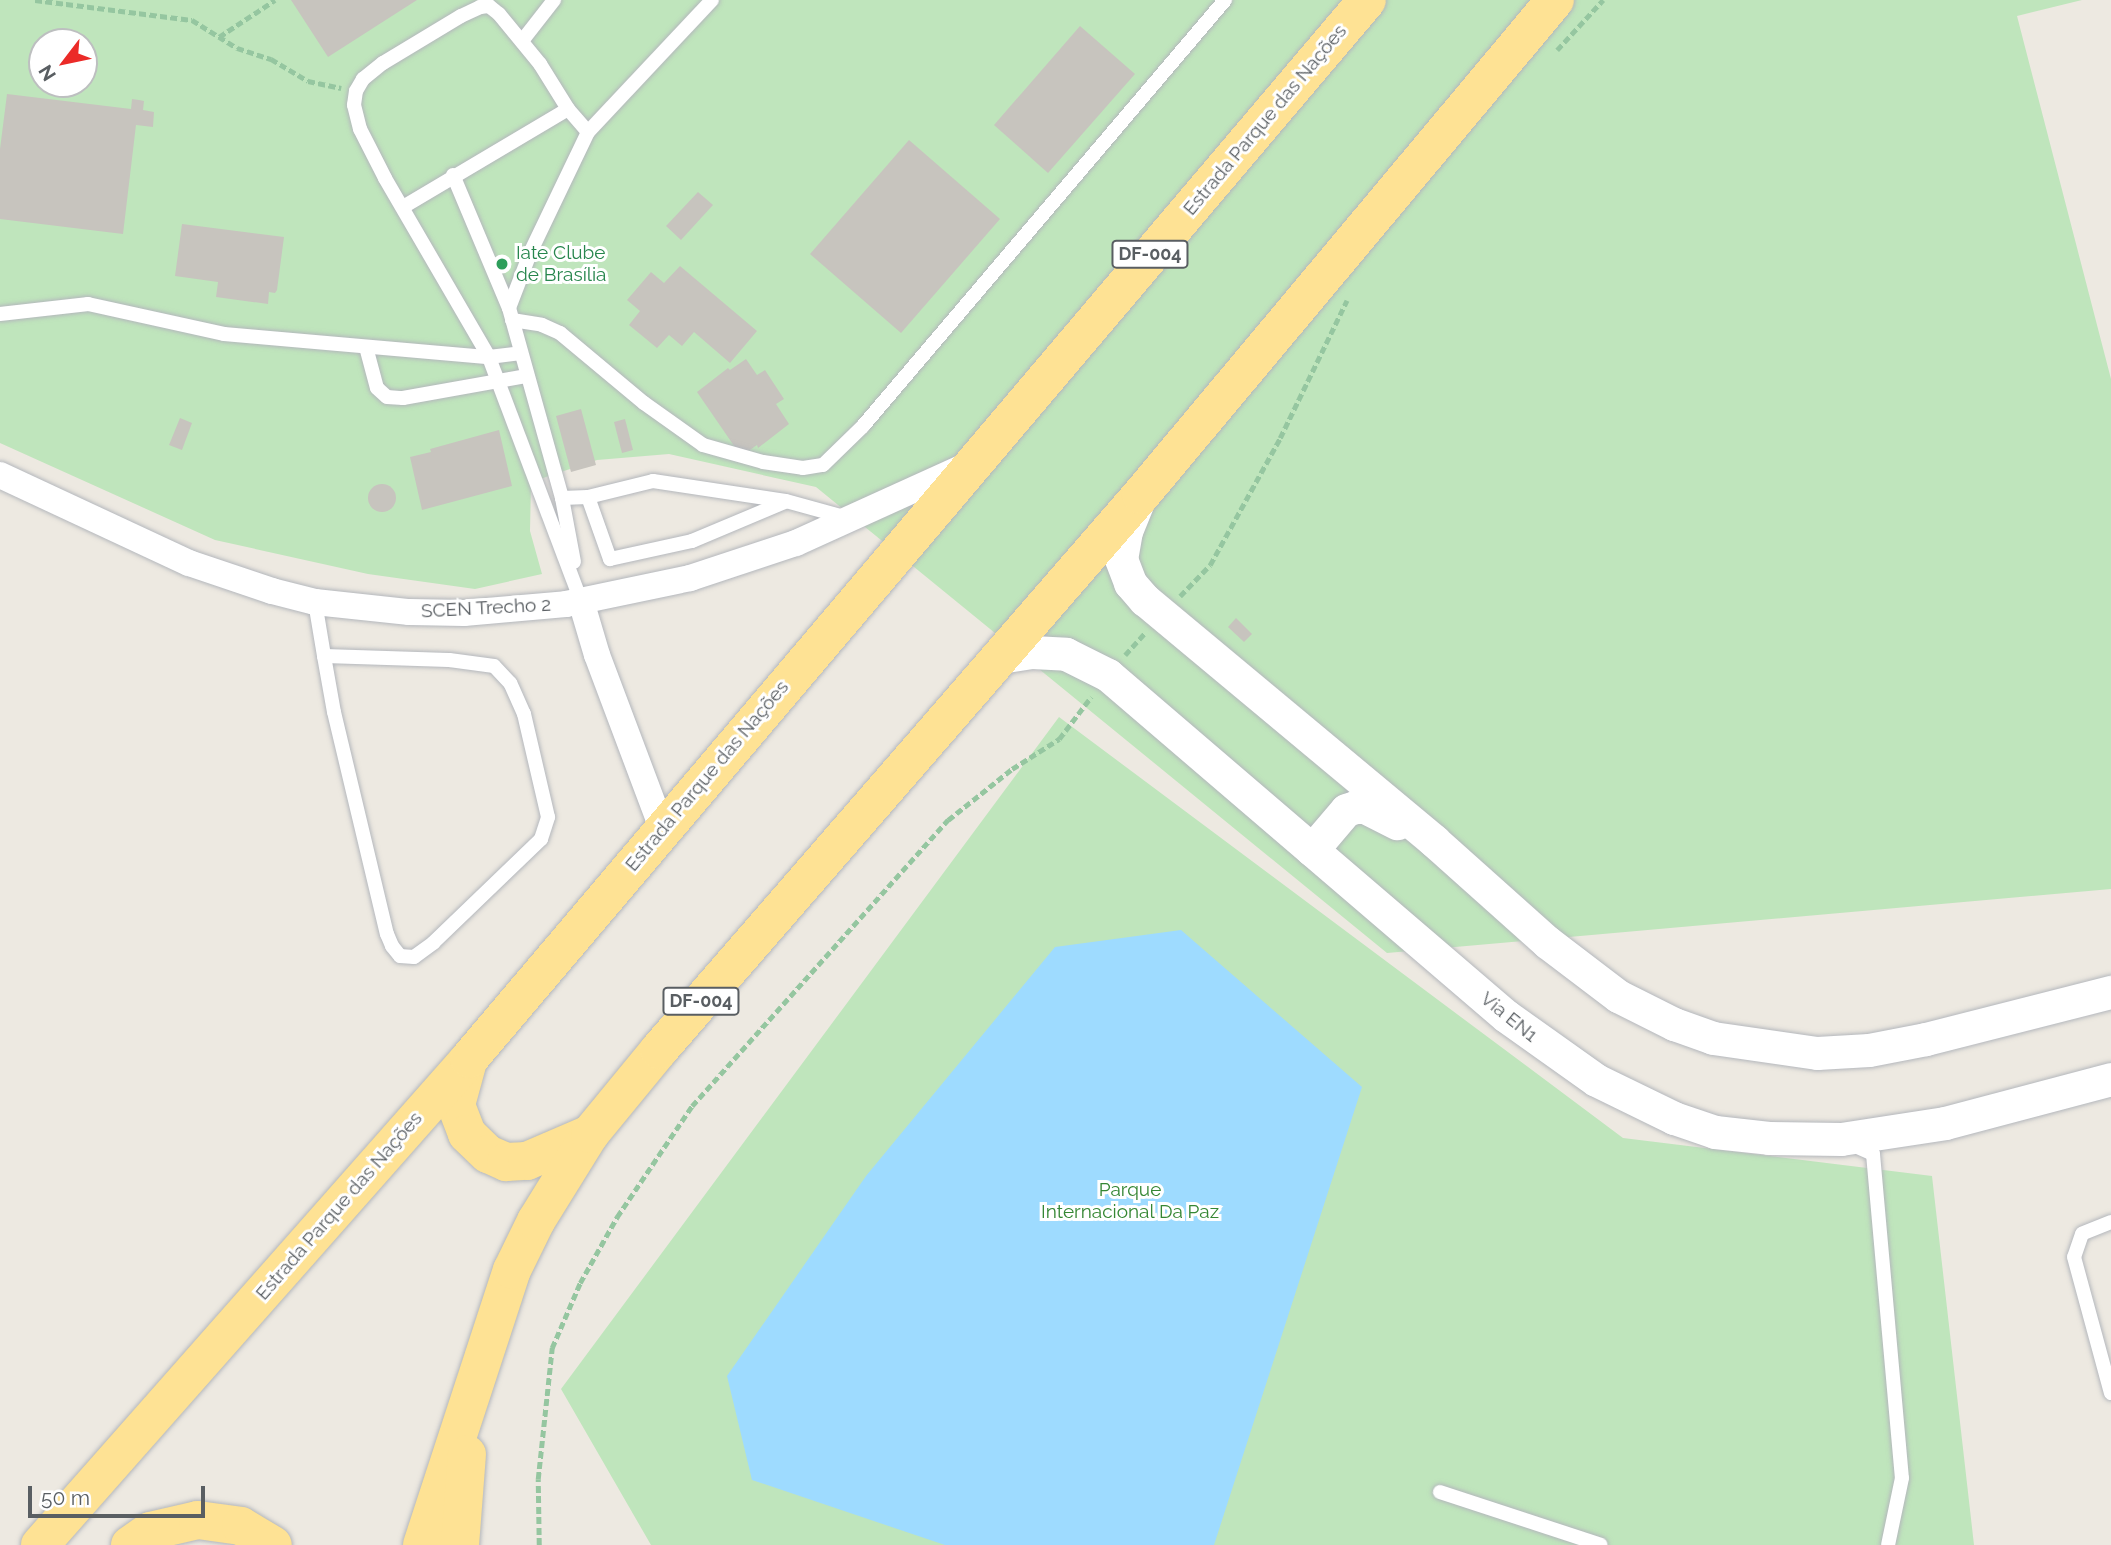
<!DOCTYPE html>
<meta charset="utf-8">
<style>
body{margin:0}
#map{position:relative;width:2111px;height:1545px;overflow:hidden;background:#ede9e1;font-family:Raleway,sans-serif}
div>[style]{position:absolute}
.green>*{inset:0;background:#bfe5bc}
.water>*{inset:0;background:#9edbff}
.building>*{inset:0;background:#c7c4be}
.round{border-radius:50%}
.path>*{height:4.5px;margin-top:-2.25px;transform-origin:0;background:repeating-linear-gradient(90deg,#95c6a0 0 7px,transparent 0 10.5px)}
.roads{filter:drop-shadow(0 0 2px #b4b7bc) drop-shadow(0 0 2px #b4b7bc)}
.service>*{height:14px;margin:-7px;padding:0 7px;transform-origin:7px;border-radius:7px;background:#fff}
.minor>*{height:26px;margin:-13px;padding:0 13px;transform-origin:13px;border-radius:13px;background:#fff}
.tertiary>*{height:33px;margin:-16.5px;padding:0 16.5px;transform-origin:16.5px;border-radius:16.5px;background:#fff}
.trunk>*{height:38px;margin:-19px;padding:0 19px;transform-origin:19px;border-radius:19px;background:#fee294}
.dots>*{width:19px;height:19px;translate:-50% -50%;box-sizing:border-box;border:4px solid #fff;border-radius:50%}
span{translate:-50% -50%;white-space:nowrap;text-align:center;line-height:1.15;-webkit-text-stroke:6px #fff;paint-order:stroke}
.shield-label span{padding:2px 5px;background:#fff;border:2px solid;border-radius:5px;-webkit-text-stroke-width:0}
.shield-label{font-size:18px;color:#595e62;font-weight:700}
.street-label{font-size:19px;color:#595e62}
.leisure-label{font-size:19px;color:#27864d}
.left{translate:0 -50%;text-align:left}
.park-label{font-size:19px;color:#358734}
.north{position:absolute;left:28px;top:28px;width:70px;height:70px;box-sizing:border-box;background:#fff;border:2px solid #bdbfc0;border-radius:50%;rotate:238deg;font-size:19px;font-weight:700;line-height:28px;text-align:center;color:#595e62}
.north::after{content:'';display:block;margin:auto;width:24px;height:32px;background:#eb2b28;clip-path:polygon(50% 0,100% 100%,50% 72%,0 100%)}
.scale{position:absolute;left:28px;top:1486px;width:177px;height:32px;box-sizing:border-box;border:4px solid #595e62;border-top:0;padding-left:9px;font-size:21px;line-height:24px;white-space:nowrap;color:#595e62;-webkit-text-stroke:5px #fff;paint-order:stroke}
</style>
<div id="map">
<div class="green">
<i style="clip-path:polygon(evenodd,0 0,2082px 0,2017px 16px,2111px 379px,2111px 889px,1387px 953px,816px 487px,669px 454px,597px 460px,531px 482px,530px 531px,542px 574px,475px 589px,368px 574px,215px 540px,0 443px,0 0,42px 42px,84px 42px,84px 84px,42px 84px,42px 42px)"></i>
<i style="clip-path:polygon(1059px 717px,1623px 1138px,1932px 1176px,1974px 1545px,651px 1545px,561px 1389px)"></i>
</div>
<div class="water">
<i style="clip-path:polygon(1181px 930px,1362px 1087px,1214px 1545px,945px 1545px,752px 1480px,727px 1376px,866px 1176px,1055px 947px)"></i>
</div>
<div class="building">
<i style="clip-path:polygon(291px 0,417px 0,328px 57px)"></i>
<i style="clip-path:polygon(1080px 26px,1135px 74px,1048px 173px,994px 125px)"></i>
<i style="clip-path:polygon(7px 94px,131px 109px,132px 99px,139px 100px,144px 101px,143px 110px,154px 112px,153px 127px,136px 125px,123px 234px,0 219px,0 149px)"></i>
<i style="clip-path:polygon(909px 140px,1000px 219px,901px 333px,810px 254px)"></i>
<i style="clip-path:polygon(698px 192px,713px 205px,681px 240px,666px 226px)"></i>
<i style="clip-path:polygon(182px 224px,284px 237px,277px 290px,275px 293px,269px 292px,268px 304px,216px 297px,218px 282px,175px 276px)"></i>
<i style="clip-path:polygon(680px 266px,757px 331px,730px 363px,694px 332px,682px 346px,669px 335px,657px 348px,629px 325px,640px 311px,627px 300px,651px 272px,664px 283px)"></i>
<i style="clip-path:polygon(746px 359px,757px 375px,765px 370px,784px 399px,776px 404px,789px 424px,758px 448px,757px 445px,741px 456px,697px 392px,728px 368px,730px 370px)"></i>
<i style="clip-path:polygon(581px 409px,596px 465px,571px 472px,556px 416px)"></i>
<i style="clip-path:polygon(180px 418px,192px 423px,182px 450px,169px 445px)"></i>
<i style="clip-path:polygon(625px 419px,633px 450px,622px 453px,614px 422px)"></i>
<i style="clip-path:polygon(499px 430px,512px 486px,422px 510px,410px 457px,431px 452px,430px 449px)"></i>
<i class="round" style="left:368px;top:484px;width:28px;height:28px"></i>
<i style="clip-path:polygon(1236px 618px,1252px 634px,1244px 642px,1228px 627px)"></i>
</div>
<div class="path">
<i style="left:35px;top:0;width:158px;rotate:7.3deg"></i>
<i style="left:192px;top:20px;width:53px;rotate:31.9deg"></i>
<i style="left:237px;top:48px;width:36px;rotate:18deg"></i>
<i style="left:271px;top:59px;width:43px;rotate:30.7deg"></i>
<i style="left:308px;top:81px;width:34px;rotate:12deg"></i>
<i style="left:219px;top:37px;width:67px;rotate:-33.5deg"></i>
<i style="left:1557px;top:50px;width:68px;rotate:-47.4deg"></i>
<i style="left:1180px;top:596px;width:43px;rotate:-45.9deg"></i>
<i style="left:1210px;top:565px;width:145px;rotate:-61.1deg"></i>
<i style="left:1280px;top:438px;width:153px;rotate:-64.1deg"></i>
<i style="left:1125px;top:655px;width:30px;rotate:-48deg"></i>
<i style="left:539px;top:1545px;width:66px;rotate:-90.9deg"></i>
<i style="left:538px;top:1479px;width:132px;rotate:-83.9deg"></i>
<i style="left:552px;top:1348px;width:71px;rotate:-66.7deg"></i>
<i style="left:580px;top:1283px;width:76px;rotate:-60.7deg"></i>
<i style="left:617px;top:1217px;width:134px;rotate:-56deg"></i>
<i style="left:692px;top:1106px;width:384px;rotate:-48.2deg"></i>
<i style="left:948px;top:820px;width:82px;rotate:-38.6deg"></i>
<i style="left:1012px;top:769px;width:56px;rotate:-32.6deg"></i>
<i style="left:1059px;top:739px;width:53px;rotate:-52.7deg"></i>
</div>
<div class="roads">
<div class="service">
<i style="left:522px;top:41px;width:52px;rotate:-52deg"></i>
<i style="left:453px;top:175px;width:144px;rotate:67.2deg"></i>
<i style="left:509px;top:308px;width:197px;rotate:74.4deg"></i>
<i style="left:562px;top:498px;width:65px;rotate:79.4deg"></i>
<i style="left:403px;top:207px;width:192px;rotate:-30.7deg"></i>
<i style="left:509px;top:308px;width:61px;rotate:-68.9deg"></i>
<i style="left:531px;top:251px;width:132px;rotate:-64.4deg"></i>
<i style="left:588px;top:132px;width:181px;rotate:-46.8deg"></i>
<i style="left:0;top:314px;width:89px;rotate:-6.5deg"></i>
<i style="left:88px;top:304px;width:139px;rotate:12.4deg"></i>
<i style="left:224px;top:334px;width:266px;rotate:5deg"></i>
<i style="left:489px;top:357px;width:32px;rotate:-7deg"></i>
<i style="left:512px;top:320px;width:30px;rotate:9deg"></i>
<i style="left:542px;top:325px;width:20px;rotate:24deg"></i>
<i style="left:560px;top:333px;width:109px;rotate:39.8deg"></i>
<i style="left:644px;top:403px;width:72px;rotate:35.4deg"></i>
<i style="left:703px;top:445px;width:62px;rotate:15.8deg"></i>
<i style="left:763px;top:462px;width:40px;rotate:8.5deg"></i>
<i style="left:803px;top:468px;width:20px;rotate:-9deg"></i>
<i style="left:823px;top:465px;width:56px;rotate:-44.3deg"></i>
<i style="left:863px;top:426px;width:559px;rotate:-49.64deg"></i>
<i style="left:366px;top:347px;width:42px;rotate:75deg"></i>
<i style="left:377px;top:388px;width:13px;rotate:42deg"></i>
<i style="left:387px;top:397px;width:16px;rotate:4deg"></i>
<i style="left:403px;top:398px;width:126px;rotate:-10.1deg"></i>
<i style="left:588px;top:497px;width:66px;rotate:70.5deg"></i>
<i style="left:610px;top:559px;width:84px;rotate:-12.4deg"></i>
<i style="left:692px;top:541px;width:101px;rotate:-22.8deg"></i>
<i style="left:562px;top:498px;width:26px;rotate:-2deg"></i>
<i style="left:588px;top:497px;width:67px;rotate:-13.8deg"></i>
<i style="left:653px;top:481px;width:134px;rotate:8.6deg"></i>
<i style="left:786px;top:501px;width:64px;rotate:15.3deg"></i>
<i style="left:581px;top:601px;width:261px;rotate:-110.7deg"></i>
<i style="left:489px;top:357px;width:207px;rotate:-120.2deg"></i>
<i style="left:385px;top:178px;width:55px;rotate:-117deg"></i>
<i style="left:360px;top:129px;width:25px;rotate:-104deg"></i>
<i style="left:354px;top:105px;width:14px;rotate:-82deg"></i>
<i style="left:356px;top:91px;width:14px;rotate:-60deg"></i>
<i style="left:363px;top:79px;width:26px;rotate:-39deg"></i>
<i style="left:383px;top:63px;width:91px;rotate:-31.1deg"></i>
<i style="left:461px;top:16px;width:21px;rotate:-25deg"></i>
<i style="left:480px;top:7px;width:9px;rotate:-6deg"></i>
<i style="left:489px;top:6px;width:13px;rotate:39deg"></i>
<i style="left:499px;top:14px;width:65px;rotate:50.6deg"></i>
<i style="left:540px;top:64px;width:53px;rotate:58.1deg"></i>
<i style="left:568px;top:109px;width:30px;rotate:49deg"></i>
<i style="left:315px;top:602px;width:55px;rotate:80.5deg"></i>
<i style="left:324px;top:656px;width:57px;rotate:79.9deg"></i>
<i style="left:334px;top:712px;width:228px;rotate:76.6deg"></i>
<i style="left:387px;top:934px;width:13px;rotate:67deg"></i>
<i style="left:392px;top:946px;width:13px;rotate:51deg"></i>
<i style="left:400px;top:956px;width:14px;rotate:4deg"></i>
<i style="left:414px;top:957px;width:24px;rotate:-36deg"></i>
<i style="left:433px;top:943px;width:150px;rotate:-43.9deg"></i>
<i style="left:541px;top:839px;width:23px;rotate:-72deg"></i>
<i style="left:548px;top:817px;width:106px;rotate:-103.1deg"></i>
<i style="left:524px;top:714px;width:34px;rotate:-114deg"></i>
<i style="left:510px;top:683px;width:23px;rotate:-133deg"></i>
<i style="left:494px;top:666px;width:45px;rotate:-172.4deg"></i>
<i style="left:449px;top:660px;width:125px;rotate:-178.2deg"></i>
<i style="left:1851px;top:1144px;width:24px;rotate:24deg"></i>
<i style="left:1873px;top:1154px;width:325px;rotate:84.9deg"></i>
<i style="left:1902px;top:1478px;width:68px;rotate:101.8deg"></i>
<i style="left:2111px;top:1222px;width:31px;rotate:158deg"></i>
<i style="left:2082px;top:1234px;width:24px;rotate:109deg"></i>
<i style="left:2074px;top:1257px;width:141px;rotate:74.8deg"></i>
<i style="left:1440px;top:1492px;width:169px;rotate:18.2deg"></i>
</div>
<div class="minor">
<i style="left:0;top:475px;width:208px;rotate:25deg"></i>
<i style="left:189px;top:563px;width:88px;rotate:18.6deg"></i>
<i style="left:272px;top:591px;width:44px;rotate:14.3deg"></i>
<i style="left:315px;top:602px;width:95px;rotate:6.1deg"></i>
<i style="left:409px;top:612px;width:55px;rotate:1deg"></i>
<i style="left:464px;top:613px;width:102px;rotate:-5deg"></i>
<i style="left:566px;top:604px;width:127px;rotate:-11.8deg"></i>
<i style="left:690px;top:578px;width:112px;rotate:-18.3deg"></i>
<i style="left:796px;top:543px;width:187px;rotate:-24.4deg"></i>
<i style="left:581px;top:601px;width:56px;rotate:73.5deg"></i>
<i style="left:597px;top:655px;width:185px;rotate:69.4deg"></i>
</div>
<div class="tertiary">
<i style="left:1137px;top:504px;width:29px;rotate:112deg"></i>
<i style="left:1126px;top:531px;width:28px;rotate:100deg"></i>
<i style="left:1121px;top:559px;width:26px;rotate:69deg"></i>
<i style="left:1130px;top:583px;width:23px;rotate:49deg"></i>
<i style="left:1145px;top:600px;width:376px;rotate:39.8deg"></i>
<i style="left:1434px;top:841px;width:152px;rotate:41.8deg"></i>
<i style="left:1547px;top:942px;width:89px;rotate:37.3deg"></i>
<i style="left:1618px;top:996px;width:63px;rotate:26.6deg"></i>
<i style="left:1674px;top:1024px;width:41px;rotate:19.7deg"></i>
<i style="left:1713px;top:1038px;width:105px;rotate:8.2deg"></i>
<i style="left:1817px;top:1053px;width:52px;rotate:-3.3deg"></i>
<i style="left:1869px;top:1050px;width:58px;rotate:-10.9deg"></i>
<i style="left:1926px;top:1039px;width:191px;rotate:-14.3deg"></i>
<i style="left:1000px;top:657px;width:32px;rotate:-9deg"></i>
<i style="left:1032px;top:652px;width:34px;rotate:3deg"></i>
<i style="left:1066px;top:654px;width:47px;rotate:26.6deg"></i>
<i style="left:1108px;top:675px;width:524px;rotate:40.59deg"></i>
<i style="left:1506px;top:1016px;width:110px;rotate:35.4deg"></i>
<i style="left:1596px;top:1080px;width:87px;rotate:26deg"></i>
<i style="left:1674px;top:1118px;width:43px;rotate:18.9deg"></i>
<i style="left:1715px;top:1132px;width:54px;rotate:6.3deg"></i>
<i style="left:1769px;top:1138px;width:72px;rotate:0.8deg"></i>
<i style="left:1841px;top:1139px;width:105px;rotate:-8.7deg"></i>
<i style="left:1945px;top:1123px;width:172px;rotate:-14.8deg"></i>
<i style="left:1312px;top:850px;width:52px;rotate:-49.6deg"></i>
<i style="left:1346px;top:810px;width:9px;rotate:-18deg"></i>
<i style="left:1355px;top:807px;width:10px"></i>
<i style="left:1365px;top:807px;width:36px;rotate:27deg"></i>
</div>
<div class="trunk">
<i style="left:468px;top:1061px;width:46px;rotate:105.3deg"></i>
<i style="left:456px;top:1105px;width:31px;rotate:69deg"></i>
<i style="left:467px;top:1134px;width:29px;rotate:44deg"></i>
<i style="left:488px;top:1154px;width:20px;rotate:24deg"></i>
<i style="left:506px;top:1162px;width:21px;rotate:-3deg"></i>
<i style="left:527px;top:1161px;width:69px;rotate:-23.2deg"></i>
<i style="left:40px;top:1545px;width:648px;rotate:-48.56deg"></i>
<i style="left:469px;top:1059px;width:1388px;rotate:-49.7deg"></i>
<i style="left:130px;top:1545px;width:24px;rotate:-35deg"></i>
<i style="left:150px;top:1531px;width:49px;rotate:-12.9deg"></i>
<i style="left:198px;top:1520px;width:43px;rotate:7.9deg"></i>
<i style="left:241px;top:1526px;width:37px;rotate:31deg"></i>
<i style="left:422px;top:1545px;width:289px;rotate:-71.9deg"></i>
<i style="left:512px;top:1270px;width:55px;rotate:-63.9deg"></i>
<i style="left:536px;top:1221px;width:102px;rotate:-58.2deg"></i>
<i style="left:590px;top:1134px;width:109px;rotate:-50.6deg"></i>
<i style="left:659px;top:1050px;width:735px;rotate:-49.03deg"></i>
<i style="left:1141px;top:495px;width:645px;rotate:-50.09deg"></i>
<i style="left:460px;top:1545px;width:91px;rotate:-85.6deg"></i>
</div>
</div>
<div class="dots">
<i style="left:502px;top:264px;background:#2e9e5b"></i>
</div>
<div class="shield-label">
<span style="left:1150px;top:254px">DF-004</span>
<span style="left:701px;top:1001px">DF-004</span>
</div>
<div class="street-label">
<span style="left:1265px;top:120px;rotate:-50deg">Estrada Parque das Nações</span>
<span style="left:486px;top:608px;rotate:-3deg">SCEN Trecho 2</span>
<span style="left:707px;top:776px;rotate:-50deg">Estrada Parque das Nações</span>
<span style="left:1509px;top:1017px;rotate:39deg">Via EN1</span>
<span style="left:339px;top:1206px;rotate:-49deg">Estrada Parque das Nações</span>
</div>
<div class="leisure-label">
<span class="left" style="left:516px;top:264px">Iate Clube<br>de Brasília</span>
</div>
<div class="park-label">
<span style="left:1130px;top:1201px">Parque<br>Internacional Da Paz</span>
</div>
<div class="north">N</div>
<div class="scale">50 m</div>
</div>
